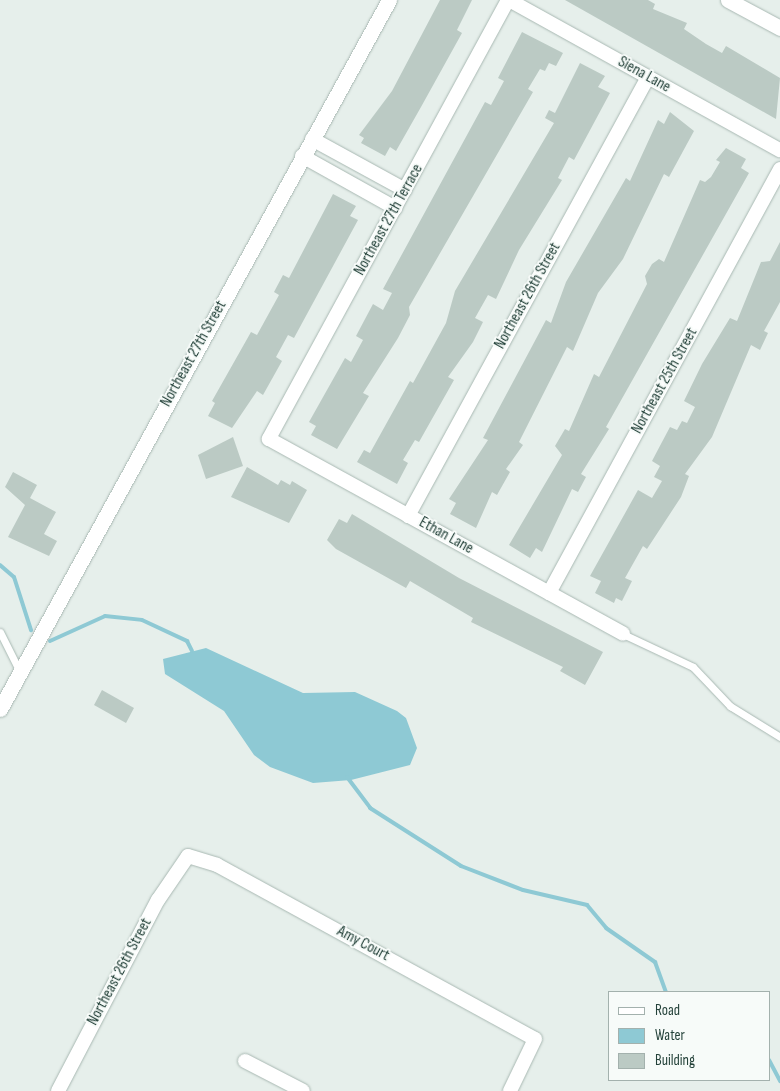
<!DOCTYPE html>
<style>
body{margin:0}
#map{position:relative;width:780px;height:1091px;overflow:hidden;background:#e6efeb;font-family:"Sofia Sans Condensed",sans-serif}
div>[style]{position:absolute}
.water>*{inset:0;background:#8ec9d4}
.stream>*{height:4px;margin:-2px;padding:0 2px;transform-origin:2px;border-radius:2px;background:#8ec9d4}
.building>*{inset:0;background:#bbcac4}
.roads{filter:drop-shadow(0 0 1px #a8b8b2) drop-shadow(0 0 1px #a8b8b2)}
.service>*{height:7px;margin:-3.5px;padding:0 3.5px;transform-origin:3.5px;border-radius:3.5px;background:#fff}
.minor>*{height:14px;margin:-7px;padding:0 7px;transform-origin:7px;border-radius:7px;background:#fff}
.tertiary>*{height:15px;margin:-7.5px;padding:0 7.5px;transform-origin:7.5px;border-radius:7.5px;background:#fff}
span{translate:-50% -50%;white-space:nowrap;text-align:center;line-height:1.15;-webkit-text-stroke:4px #f7fbf9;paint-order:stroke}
.street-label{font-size:16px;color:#24423a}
.legend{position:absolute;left:608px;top:991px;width:162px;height:90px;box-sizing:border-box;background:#f7fbf9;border:1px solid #a3b1ad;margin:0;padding:6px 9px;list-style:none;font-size:15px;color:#24423a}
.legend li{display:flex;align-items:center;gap:10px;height:25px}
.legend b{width:25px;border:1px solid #a3b1ad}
</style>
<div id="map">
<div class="water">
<i style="clip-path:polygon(206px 648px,303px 693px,355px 692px,397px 711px,406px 718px,417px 748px,410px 765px,351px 780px,313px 783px,270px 767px,254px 755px,224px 711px,165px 674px,163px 659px)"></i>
</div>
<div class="stream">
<i style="left:0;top:565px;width:18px;rotate:41deg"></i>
<i style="left:14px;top:577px;width:56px;rotate:72.2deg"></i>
<i style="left:50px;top:641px;width:60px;rotate:-24.4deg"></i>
<i style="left:105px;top:616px;width:37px;rotate:6deg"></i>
<i style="left:142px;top:620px;width:50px;rotate:25deg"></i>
<i style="left:187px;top:641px;width:11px;rotate:63deg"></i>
<i style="left:347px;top:777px;width:39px;rotate:53deg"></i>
<i style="left:370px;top:808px;width:108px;rotate:32.5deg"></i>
<i style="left:461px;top:866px;width:66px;rotate:21.2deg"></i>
<i style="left:523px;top:890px;width:66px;rotate:13.2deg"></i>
<i style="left:587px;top:905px;width:30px;rotate:50deg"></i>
<i style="left:606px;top:928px;width:60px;rotate:34.8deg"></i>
<i style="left:655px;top:962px;width:32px;rotate:70deg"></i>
<i style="left:769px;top:1060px;width:24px;rotate:62deg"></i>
</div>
<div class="building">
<i style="clip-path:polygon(440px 0,472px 0,457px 30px,462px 33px,421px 107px,396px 151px,390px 147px,385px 156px,361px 143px,364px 138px,359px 135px,392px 91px)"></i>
<i style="clip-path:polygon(565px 0,648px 0,655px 4px,653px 9px,687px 23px,684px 29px,706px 44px,722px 53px,726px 46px,780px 78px,776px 119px)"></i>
<i style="clip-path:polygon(522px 32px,563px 53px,556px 66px,549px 63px,545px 71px,540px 69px,528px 89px,533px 92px,409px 307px,410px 315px,398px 338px,363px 393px,369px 396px,337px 449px,311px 435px,316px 426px,309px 422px,345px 358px,351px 362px,363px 340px,356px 336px,373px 304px,383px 310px,392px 293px,383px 289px,485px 102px,491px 105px,504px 81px,498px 78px)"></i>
<i style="clip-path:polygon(580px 63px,605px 76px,598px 87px,610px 93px,574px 160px,569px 157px,558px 178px,562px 180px,519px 250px,496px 299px,488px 295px,475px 318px,483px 322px,473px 342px,448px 377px,454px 380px,419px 442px,415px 440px,403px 460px,408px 463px,397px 484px,357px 462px,364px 450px,370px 453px,410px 381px,413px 383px,446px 323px,455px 291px,554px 123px,545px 118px,549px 110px,555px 113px)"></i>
<i style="clip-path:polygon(670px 112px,694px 131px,669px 177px,664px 174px,623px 259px,598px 293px,573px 351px,567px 347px,519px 442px,523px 445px,506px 469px,510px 472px,497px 495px,492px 492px,476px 528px,450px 514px,456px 503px,449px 499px,488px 440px,483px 438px,537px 337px,546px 320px,551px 323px,566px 282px,626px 178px,630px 181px,658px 120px,664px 124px)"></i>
<i style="clip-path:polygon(726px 148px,746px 159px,741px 168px,749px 173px,606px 427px,609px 429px,581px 474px,586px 477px,578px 492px,572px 489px,542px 552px,536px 548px,530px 558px,509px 545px,562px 455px,555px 446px,565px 429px,569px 431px,594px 374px,599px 377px,647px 284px,645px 276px,652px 264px,659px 259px,664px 262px,700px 180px,705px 182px,711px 177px,720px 162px,716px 160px)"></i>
<i style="clip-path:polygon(333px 194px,356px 206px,350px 216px,358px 220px,294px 338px,288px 335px,276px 357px,282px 361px,263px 395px,257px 391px,232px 428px,208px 416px,215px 403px,212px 401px,251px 332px,257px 335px,279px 295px,274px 292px,283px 275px,289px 278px)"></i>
<i style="clip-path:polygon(780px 242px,780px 302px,764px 331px,768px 333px,760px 350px,751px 345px,712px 437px,685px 474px,689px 476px,681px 497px,647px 549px,643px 546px,625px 578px,632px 581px,622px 601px,616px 598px,614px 603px,595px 593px,601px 581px,590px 576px,638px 490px,652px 498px,662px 481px,654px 477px,660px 466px,652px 461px,662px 442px,670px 427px,677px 430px,682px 421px,687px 423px,695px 407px,684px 401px,702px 364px,730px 318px,737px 321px,761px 262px,770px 261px)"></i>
<i style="clip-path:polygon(233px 437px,243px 466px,206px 479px,198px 455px)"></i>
<i style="clip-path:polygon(247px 467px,278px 485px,281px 480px,290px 485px,292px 481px,307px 490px,289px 523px,231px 497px)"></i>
<i style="clip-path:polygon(13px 472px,37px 485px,30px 498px,56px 512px,44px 534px,57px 541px,49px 556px,8px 537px,25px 505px,5px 487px)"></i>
<i style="clip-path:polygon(352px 514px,459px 578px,603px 652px,585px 685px,560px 671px,563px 667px,471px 622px,473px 618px,410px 581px,406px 588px,336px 549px,327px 540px,339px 519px,347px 523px)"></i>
<i style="clip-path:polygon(102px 690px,134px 708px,126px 723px,94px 705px)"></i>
</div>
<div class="roads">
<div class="service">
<i style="left:0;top:632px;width:45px;rotate:63.4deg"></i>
<i style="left:623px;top:634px;width:77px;rotate:25.2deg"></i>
<i style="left:693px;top:667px;width:54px;rotate:46.5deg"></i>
<i style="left:730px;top:706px;width:59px;rotate:31.8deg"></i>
</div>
<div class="minor">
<i style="left:508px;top:0;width:500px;rotate:118.6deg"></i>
<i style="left:269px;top:439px;width:404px;rotate:28.8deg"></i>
<i style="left:509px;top:0;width:310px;rotate:29deg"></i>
<i style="left:312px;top:139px;width:106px;rotate:28.7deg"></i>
<i style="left:302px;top:156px;width:107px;rotate:29.2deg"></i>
<i style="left:408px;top:516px;width:500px;rotate:-61.33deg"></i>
<i style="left:549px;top:593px;width:483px;rotate:-61.4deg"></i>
<i style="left:245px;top:1061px;width:65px;rotate:27.3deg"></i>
<i style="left:58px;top:1091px;width:216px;rotate:-62.4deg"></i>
<i style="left:158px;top:900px;width:53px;rotate:-55.7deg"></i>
<i style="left:188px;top:856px;width:30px;rotate:17deg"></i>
<i style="left:217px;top:865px;width:362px;rotate:28.7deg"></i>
<i style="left:535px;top:1039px;width:58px;rotate:115.7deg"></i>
</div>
<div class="tertiary">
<i style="left:728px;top:0;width:59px;rotate:28.3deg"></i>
<i style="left:0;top:709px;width:809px;rotate:-61.25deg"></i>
</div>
</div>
<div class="street-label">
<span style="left:644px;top:75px;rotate:29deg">Siena Lane</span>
<span style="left:389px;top:220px;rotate:-61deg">Northeast 27th Terrace</span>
<span style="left:528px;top:296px;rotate:-61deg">Northeast 26th Street</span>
<span style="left:194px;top:354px;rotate:-61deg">Northeast 27th Street</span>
<span style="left:665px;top:381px;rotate:-61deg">Northeast 25th Street</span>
<span style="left:446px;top:536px;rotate:29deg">Ethan Lane</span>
<span style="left:363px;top:944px;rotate:28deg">Amy Court</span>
<span style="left:120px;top:972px;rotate:-62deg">Northeast 26th Street</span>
</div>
<ul class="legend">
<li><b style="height:6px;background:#fff"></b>Road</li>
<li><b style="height:14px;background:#8ec9d4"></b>Water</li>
<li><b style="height:14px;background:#bbcac4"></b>Building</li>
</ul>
</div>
